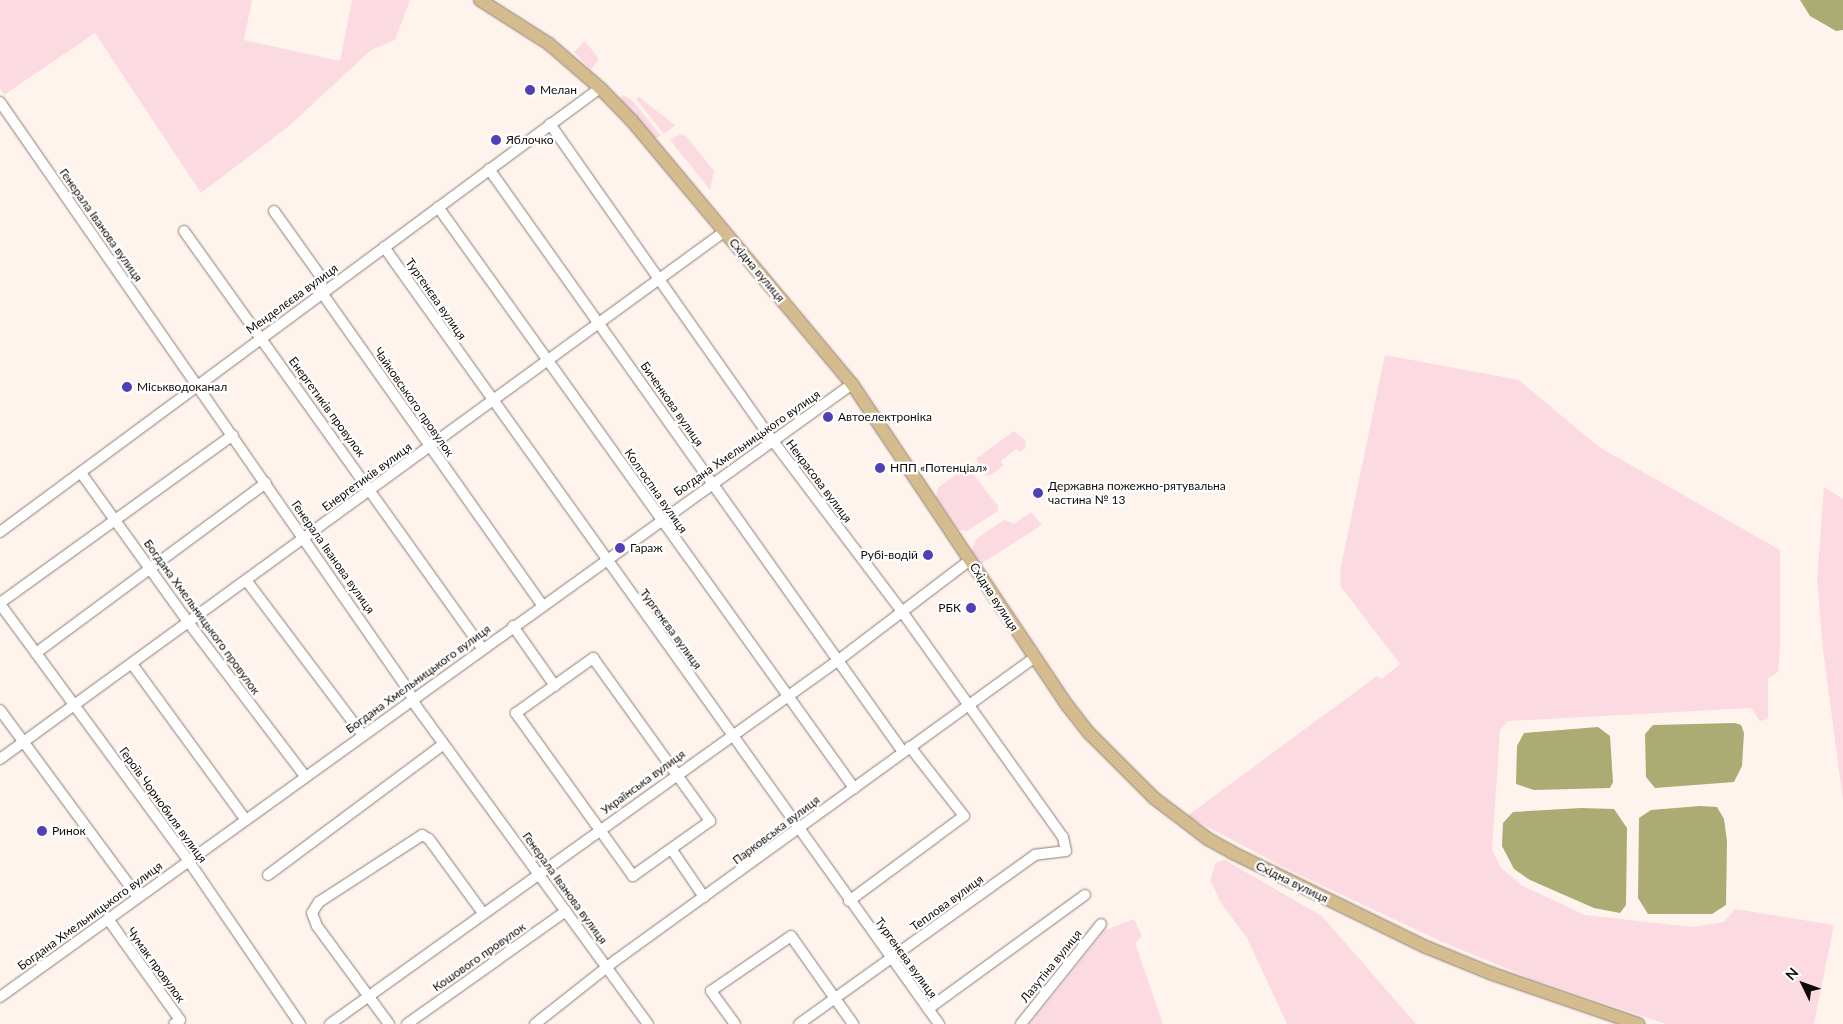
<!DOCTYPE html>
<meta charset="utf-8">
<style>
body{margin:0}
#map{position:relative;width:1843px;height:1024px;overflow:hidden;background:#fff4ed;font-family:Lato,sans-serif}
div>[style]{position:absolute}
.green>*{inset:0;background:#fcdae2}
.water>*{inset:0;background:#abab74}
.roads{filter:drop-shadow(0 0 1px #8a7b71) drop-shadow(0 0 1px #8a7b71)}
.minor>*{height:10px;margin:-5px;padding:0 5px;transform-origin:5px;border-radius:5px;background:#fff}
.major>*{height:12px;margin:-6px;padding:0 6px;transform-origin:6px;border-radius:6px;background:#d4bc8e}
.dots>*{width:14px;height:14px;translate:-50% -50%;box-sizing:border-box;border:2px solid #fff;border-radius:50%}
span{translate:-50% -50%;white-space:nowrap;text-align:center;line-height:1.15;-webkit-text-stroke:4.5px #fff;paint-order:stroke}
.poi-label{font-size:12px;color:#100b07}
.left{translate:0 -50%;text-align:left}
.right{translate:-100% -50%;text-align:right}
.street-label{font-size:12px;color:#100b07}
.north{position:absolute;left:1778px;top:959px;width:50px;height:50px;-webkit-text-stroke:4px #fff;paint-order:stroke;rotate:312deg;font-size:14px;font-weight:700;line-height:20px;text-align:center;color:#100b07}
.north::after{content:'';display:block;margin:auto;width:18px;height:22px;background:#100b07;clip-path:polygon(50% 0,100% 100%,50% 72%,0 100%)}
</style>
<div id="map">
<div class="green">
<i style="clip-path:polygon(0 0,252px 0,244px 40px,340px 61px,352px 0,410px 0,395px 40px,371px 50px,289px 126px,201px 193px,95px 33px,4px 95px,0 88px)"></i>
<i style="clip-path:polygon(585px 41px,599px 59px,591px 70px,574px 52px)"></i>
<i style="clip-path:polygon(623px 95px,632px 100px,661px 136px,655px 138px,650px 135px,620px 99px)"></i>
<i style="clip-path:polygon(639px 97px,675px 125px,676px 125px,664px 134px,636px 99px)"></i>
<i style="clip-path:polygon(680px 134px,686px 136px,714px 171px,710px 190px,670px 140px)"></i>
<i style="clip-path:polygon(1385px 355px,1519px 380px,1599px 447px,1780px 550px,1780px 650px,1778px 672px,1768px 678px,1768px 719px,1760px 721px,1751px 708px,1508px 721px,1500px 730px,1492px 850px,1501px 868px,1521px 885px,1585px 915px,1691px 927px,1724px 922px,1735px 909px,1834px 925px,1814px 1024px,1666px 1024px,1527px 977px,1440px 941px,1285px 868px,1187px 816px,1377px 676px,1382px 679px,1400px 664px,1341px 587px,1340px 571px)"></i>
<i style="clip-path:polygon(1014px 431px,1026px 441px,1025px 448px,1020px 452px,1016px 449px,1001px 461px,1003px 465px,992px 475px,984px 475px,976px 459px)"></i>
<i style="clip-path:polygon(963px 469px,970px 470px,998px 506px,998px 511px,967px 531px,959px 530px,936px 497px,938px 488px)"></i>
<i style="clip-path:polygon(1824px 487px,1843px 499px,1843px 800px,1823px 650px,1817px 580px)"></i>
<i style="clip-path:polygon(1031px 512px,1042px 525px,981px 564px,972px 551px,976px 539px,1004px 520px,1014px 524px)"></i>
<i style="clip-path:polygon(1225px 860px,1322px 916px,1416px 1024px,1287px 1024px,1247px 938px,1221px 903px,1210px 880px,1216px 862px)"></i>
<i style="clip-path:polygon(1134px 919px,1142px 936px,1135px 943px,1163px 1024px,1030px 1024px,1105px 930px)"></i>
</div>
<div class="water">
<i style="clip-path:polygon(1800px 0,1843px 0,1843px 30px,1836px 31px,1810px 16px)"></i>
<i style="clip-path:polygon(1735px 723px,1741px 725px,1744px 733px,1742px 766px,1734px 782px,1655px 788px,1646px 777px,1645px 734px,1653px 725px)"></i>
<i style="clip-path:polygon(1598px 727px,1610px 736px,1613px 782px,1610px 788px,1534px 790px,1516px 784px,1517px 746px,1524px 733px)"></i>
<i style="clip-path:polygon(1700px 806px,1717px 807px,1724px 819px,1727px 841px,1726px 905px,1712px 914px,1648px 914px,1638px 898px,1639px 818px,1651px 810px)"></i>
<i style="clip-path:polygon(1581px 808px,1614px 809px,1627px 828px,1626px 905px,1620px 913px,1594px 908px,1530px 880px,1514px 869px,1502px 846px,1503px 823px,1513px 812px)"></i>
</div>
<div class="roads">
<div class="minor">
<i style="left:0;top:102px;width:713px;rotate:55.22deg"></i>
<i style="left:407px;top:688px;width:20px;rotate:63deg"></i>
<i style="left:416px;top:706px;width:394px;rotate:53.9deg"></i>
<i style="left:550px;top:124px;width:388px;rotate:54.9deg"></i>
<i style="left:773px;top:441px;width:216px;rotate:52.9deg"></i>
<i style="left:903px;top:613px;width:275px;rotate:54.5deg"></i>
<i style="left:1063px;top:837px;width:14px;rotate:78deg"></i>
<i style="left:1066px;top:851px;width:31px;rotate:173deg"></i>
<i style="left:1035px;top:855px;width:290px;rotate:144.4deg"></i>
<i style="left:489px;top:169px;width:715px;rotate:54.62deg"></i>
<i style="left:438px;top:207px;width:715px;rotate:54.4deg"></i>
<i style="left:274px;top:211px;width:81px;rotate:54.5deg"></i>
<i style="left:321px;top:277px;width:16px;rotate:86deg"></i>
<i style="left:322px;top:293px;width:382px;rotate:54.8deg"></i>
<i style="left:184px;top:231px;width:513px;rotate:54.45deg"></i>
<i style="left:384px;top:247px;width:955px;rotate:54.46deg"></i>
<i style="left:81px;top:473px;width:183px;rotate:54.3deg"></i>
<i style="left:188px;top:622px;width:193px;rotate:52.8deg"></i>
<i style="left:0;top:532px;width:746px;rotate:-36.5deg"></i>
<i style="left:246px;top:580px;width:193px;rotate:53deg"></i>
<i style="left:0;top:603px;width:287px;rotate:-35.8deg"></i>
<i style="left:0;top:604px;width:318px;rotate:53.7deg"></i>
<i style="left:188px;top:860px;width:199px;rotate:55.7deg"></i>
<i style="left:513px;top:626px;width:73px;rotate:55deg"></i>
<i style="left:36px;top:653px;width:286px;rotate:-36.5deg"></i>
<i style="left:593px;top:658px;width:201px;rotate:54.3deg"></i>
<i style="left:710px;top:821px;width:95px;rotate:144.5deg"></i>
<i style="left:633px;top:876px;width:201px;rotate:-125.7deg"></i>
<i style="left:516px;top:713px;width:95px;rotate:-35.5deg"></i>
<i style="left:132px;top:664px;width:192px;rotate:53.9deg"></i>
<i style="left:0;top:710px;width:232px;rotate:53.6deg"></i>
<i style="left:0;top:759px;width:897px;rotate:-36.06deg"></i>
<i style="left:672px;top:850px;width:57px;rotate:55.8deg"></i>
<i style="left:268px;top:875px;width:219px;rotate:-36.7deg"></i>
<i style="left:849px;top:901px;width:143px;rotate:-36.5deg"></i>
<i style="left:964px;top:816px;width:88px;rotate:-128deg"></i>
<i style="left:108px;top:919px;width:124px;rotate:54.5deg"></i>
<i style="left:180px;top:1020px;width:7px;rotate:146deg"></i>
<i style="left:0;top:997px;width:1050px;rotate:-35.73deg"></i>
<i style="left:928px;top:1009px;width:194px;rotate:-36deg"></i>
<i style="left:330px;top:1024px;width:627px;rotate:-35.59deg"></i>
<i style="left:840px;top:659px;width:163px;rotate:-37.3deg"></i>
<i style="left:389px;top:1024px;width:122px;rotate:-126.3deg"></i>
<i style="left:317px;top:926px;width:14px;rotate:-111deg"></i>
<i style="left:312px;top:913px;width:13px;rotate:-58deg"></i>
<i style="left:319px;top:902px;width:123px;rotate:-33deg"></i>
<i style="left:422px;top:835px;width:8px;rotate:30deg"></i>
<i style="left:429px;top:839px;width:92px;rotate:53.9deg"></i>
<i style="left:407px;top:1024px;width:195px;rotate:-35.4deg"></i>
<i style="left:535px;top:1024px;width:103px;rotate:-38.3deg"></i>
<i style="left:616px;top:960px;width:516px;rotate:-35.85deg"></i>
<i style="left:735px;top:1024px;width:41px;rotate:-126deg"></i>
<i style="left:711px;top:991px;width:97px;rotate:-34.5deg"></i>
<i style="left:791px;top:936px;width:108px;rotate:54.8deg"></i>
<i style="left:1021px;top:1024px;width:128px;rotate:-51.3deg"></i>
</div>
<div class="major">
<i style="left:480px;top:0;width:82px;rotate:32.5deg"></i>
<i style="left:549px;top:44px;width:67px;rotate:40.8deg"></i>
<i style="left:600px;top:88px;width:46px;rotate:45.9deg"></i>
<i style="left:632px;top:121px;width:343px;rotate:50.1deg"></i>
<i style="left:852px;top:384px;width:386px;rotate:56.2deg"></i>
<i style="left:1067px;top:705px;width:36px;rotate:52deg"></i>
<i style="left:1089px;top:733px;width:92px;rotate:45deg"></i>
<i style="left:1154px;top:798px;width:68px;rotate:37.2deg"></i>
<i style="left:1208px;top:839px;width:29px;rotate:29deg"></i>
<i style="left:1233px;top:853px;width:215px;rotate:26deg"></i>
<i style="left:1426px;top:947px;width:69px;rotate:22.1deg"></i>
<i style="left:1490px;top:973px;width:157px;rotate:19deg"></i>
</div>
</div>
<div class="dots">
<i style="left:530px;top:90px;background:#513fb6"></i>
<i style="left:496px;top:140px;background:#513fb6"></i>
<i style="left:127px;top:387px;background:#513fb6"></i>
<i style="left:828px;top:417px;background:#513fb6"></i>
<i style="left:880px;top:468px;background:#513fb6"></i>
<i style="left:1038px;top:493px;background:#513fb6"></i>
<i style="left:620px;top:548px;background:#513fb6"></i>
<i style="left:928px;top:555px;background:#513fb6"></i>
<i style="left:971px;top:608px;background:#513fb6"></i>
<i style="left:42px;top:831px;background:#513fb6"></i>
</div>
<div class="poi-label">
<span class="left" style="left:540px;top:90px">Мелан</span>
<span class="left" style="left:506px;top:140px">Яблочко</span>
<span class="left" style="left:137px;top:387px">Міськводоканал</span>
<span class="left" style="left:838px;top:417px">Автоелектроніка</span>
<span class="left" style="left:890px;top:468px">НПП «Потенціал»</span>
<span class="left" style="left:1048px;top:493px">Державна пожежно-рятувальна<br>частина № 13</span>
<span class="left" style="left:630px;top:548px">Гараж</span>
<span class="right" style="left:918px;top:555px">Рубі-водій</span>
<span class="right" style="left:961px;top:608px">РБК</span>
<span class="left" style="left:52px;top:831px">Ринок</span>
</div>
<div class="street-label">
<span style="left:101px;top:225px;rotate:55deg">Генерала Іванова вулиця</span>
<span style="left:757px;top:270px;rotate:50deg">Східна вулиця</span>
<span style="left:292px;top:299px;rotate:-36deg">Менделєєва вулиця</span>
<span style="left:436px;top:299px;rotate:55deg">Тургенєва вулиця</span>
<span style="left:414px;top:402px;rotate:55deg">Чайковського провулок</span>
<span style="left:672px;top:404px;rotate:55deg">Биченкова вулиця</span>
<span style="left:327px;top:407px;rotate:54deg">Енергетиків провулок</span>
<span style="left:747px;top:443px;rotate:-35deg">Богдана Хмельницького вулиця</span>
<span style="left:367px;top:477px;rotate:-36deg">Енергетиків вулиця</span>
<span style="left:819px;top:481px;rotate:53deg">Некрасова вулиця</span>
<span style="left:656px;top:491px;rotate:55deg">Колгоспна вулиця</span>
<span style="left:333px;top:557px;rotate:55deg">Генерала Іванова вулиця</span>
<span style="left:994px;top:597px;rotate:57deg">Східна вулиця</span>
<span style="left:202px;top:617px;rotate:54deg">Богдана Хмельницького провулок</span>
<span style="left:671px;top:629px;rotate:54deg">Тургенєва вулиця</span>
<span style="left:418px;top:679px;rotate:-36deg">Богдана Хмельницького вулиця</span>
<span style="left:643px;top:782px;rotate:-36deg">Українська вулиця</span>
<span style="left:163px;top:805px;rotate:54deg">Героїв Чорнобиля вулиця</span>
<span style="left:776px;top:830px;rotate:-37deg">Парковська вулиця</span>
<span style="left:1292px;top:882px;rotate:26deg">Східна вулиця</span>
<span style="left:565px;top:888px;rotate:54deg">Генерала Іванова вулиця</span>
<span style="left:947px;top:903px;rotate:-36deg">Теплова вулиця</span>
<span style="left:90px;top:916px;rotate:-36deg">Богдана Хмельницького вулиця</span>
<span style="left:479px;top:957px;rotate:-35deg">Кошового провулок</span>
<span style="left:906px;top:958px;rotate:54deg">Тургенєва вулиця</span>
<span style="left:156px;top:965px;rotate:54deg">Чумак провулок</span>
<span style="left:1051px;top:966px;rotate:-51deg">Лазутіна вулиця</span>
</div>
<div class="north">N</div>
</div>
